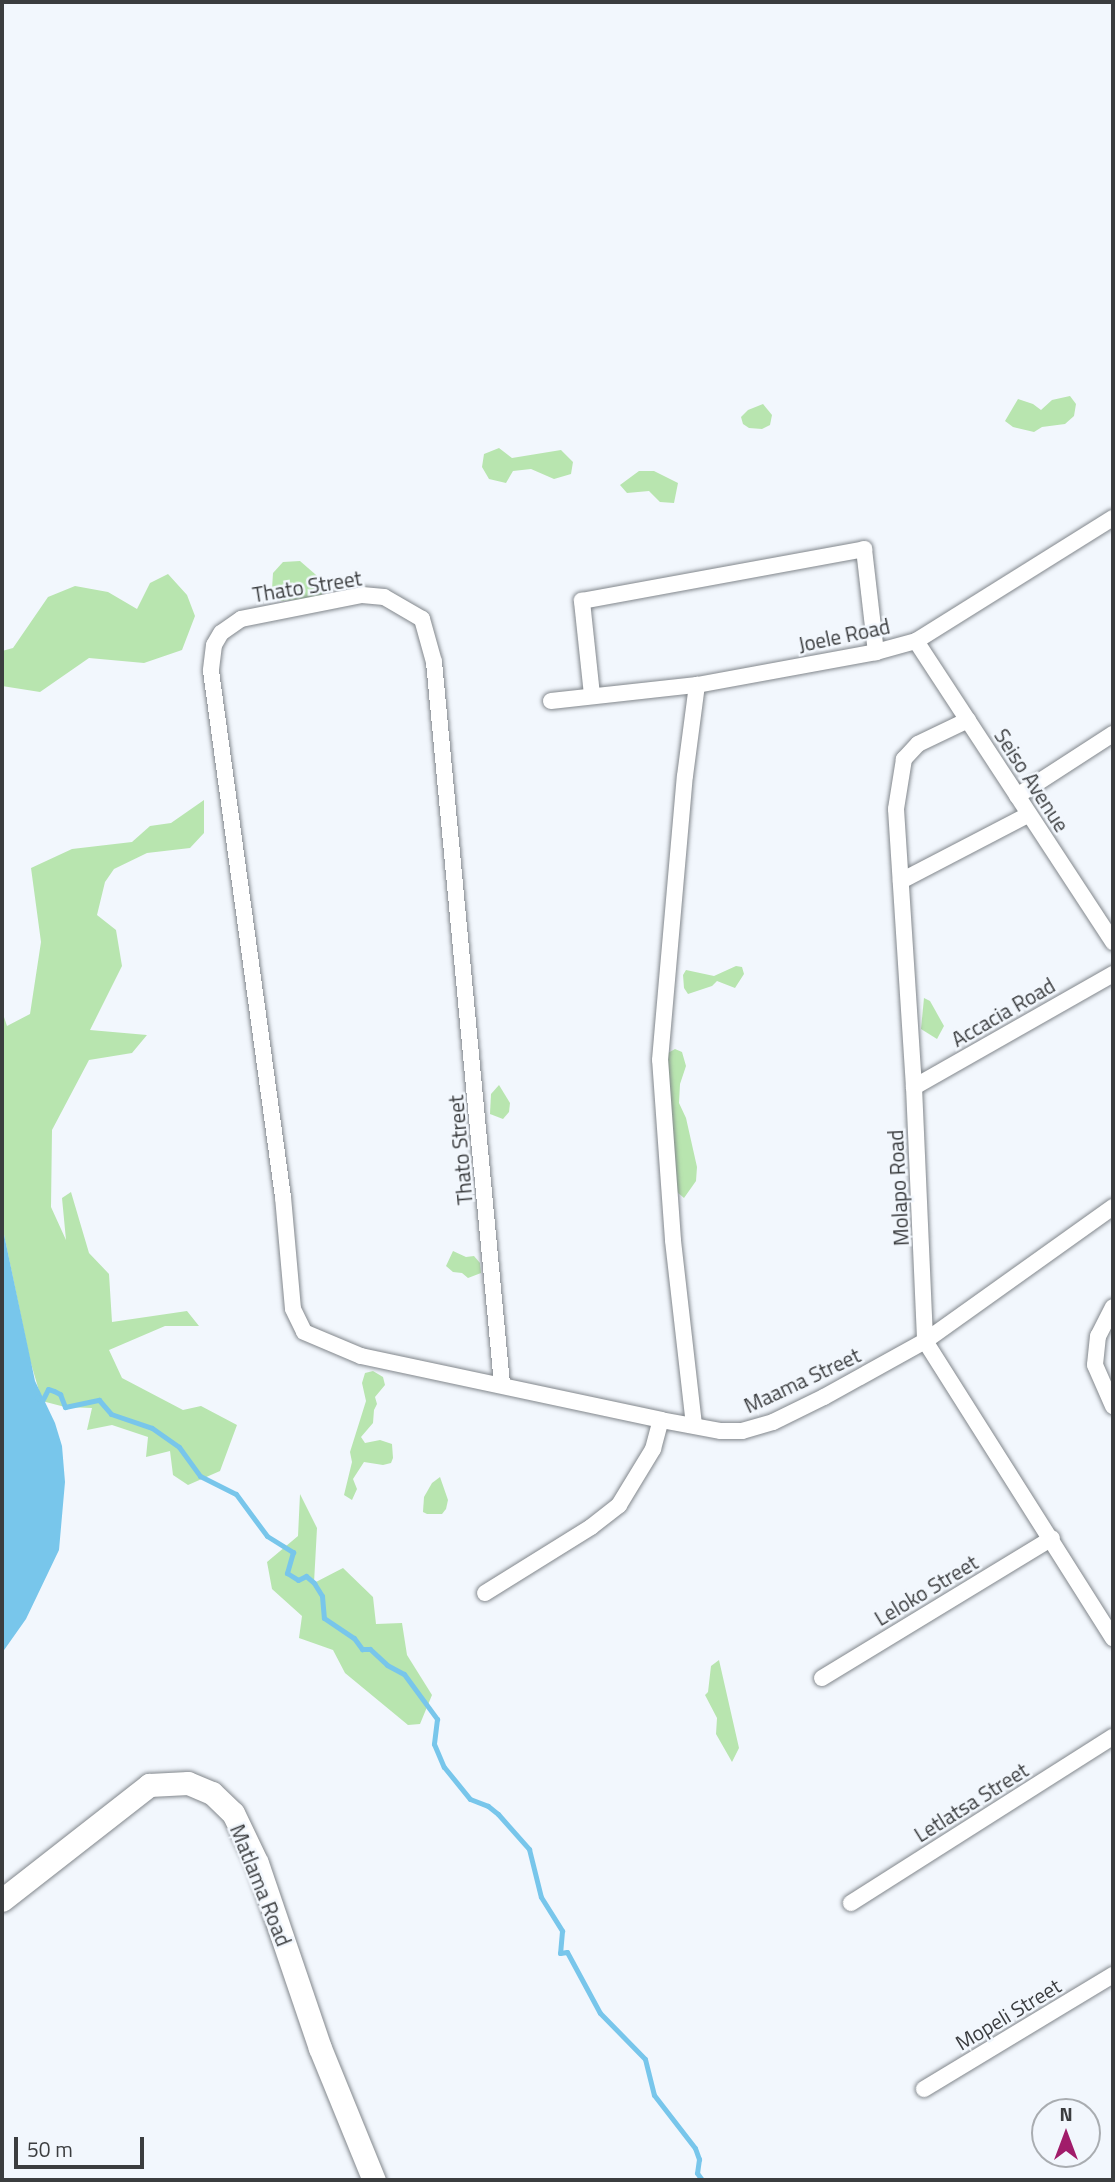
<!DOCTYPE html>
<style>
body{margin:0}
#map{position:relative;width:1115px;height:2182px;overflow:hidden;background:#f2f7fd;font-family:"Titillium Web",sans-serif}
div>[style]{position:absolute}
.green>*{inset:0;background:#b8e5af}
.water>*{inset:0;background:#78c6eb}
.stream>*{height:5px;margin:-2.5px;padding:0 2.5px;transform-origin:2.5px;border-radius:2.5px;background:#78c6eb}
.roads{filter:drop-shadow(0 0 2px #82878c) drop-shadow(0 0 2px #82878c)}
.street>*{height:16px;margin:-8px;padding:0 8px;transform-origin:8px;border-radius:8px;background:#fff}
.secondary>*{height:23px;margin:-11.5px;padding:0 11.5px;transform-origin:11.5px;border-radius:11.5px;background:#fff}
span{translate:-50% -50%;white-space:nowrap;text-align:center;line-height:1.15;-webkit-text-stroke:5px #f2f7fd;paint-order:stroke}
.street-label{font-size:21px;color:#3b3d3f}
.frame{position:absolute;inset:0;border:4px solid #3b3d3f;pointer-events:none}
.north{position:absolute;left:1031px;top:2098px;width:70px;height:70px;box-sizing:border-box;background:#f2f7fd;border:2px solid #a9adb1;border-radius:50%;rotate:0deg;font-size:19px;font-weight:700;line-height:28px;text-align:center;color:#3b3d3f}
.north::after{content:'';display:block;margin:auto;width:24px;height:32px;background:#a11c6a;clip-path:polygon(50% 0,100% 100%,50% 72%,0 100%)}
.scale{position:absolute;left:14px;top:2137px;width:130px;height:32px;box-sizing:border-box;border:4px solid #3b3d3f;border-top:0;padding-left:9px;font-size:21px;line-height:24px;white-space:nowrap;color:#3b3d3f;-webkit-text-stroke:5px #f2f7fd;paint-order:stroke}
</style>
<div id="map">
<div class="green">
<i style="clip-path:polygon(1070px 396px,1076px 404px,1074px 416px,1065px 424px,1042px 427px,1034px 432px,1013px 427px,1005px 421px,1018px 399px,1033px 404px,1041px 410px,1052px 400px)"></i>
<i style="clip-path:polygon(763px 404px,772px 415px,770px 425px,762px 429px,749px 428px,743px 424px,741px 417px,748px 410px)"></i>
<i style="clip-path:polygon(499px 448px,512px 458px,561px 450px,573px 462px,571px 474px,554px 479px,531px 469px,513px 471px,506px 483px,489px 479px,482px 467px,484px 454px)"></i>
<i style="clip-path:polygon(639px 471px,654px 471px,678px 483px,674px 503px,660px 502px,649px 491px,627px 493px,620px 485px)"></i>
<i style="clip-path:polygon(300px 561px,323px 581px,322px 594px,320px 598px,281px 601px,272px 589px,273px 573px,283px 562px)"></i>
<i style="clip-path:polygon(168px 574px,187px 595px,195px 616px,182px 650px,144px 663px,89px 658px,40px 692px,2px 686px,2px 651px,13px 648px,48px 597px,75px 586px,108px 592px,137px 609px,150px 583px)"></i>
<i style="clip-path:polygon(204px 800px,204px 833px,190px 848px,147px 853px,114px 869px,105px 882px,97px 915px,116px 930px,122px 966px,90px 1030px,147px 1035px,132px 1053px,89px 1060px,52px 1130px,51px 1207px,66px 1240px,62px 1198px,71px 1192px,89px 1253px,109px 1274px,112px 1322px,187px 1311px,199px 1326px,165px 1326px,109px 1350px,122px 1378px,183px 1410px,201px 1406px,237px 1425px,220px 1471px,188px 1485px,173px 1475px,170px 1451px,146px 1457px,148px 1437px,112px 1425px,87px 1430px,92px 1408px,65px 1407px,42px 1401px,30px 1360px,2px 1225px,2px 1011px,7px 1026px,30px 1014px,41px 942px,31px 868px,72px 849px,132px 842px,150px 826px,171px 823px)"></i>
<i style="clip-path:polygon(736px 966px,742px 967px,744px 974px,735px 988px,717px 981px,712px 986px,688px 994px,684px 988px,683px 975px,686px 970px,714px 976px)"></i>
<i style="clip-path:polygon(924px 998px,930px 1001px,944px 1026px,937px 1039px,921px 1029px)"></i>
<i style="clip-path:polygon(675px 1049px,682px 1052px,686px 1066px,680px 1084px,679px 1103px,686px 1118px,697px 1167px,696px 1181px,684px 1198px,677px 1192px,672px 1158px,667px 1088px,668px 1053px)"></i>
<i style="clip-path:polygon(499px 1085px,510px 1103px,509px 1112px,503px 1119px,490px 1114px,491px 1094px)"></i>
<i style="clip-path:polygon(453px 1251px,466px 1257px,474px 1256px,480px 1263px,481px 1273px,468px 1278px,462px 1273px,453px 1272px,446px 1266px)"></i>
<i style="clip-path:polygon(373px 1371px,383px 1377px,385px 1385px,375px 1397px,377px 1404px,374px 1410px,373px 1423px,361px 1437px,365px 1443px,380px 1440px,392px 1444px,393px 1458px,391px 1463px,383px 1465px,364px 1462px,353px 1479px,357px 1489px,352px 1500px,344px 1495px,352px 1462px,350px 1452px,366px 1401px,362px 1383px,365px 1373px)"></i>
<i style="clip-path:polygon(440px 1477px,448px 1500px,446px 1509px,442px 1514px,427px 1514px,423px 1512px,424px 1497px,432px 1483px)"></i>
<i style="clip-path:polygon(300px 1494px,317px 1528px,314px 1583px,343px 1568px,373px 1597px,376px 1624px,402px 1623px,407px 1655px,432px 1695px,420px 1724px,408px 1725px,345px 1673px,333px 1650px,299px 1638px,302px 1616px,272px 1589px,267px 1562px,298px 1536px)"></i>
<i style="clip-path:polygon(719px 1660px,739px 1748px,732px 1762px,716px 1734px,717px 1718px,705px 1695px,708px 1692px,711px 1666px)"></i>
</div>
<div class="water">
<i style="clip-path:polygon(2px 1225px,35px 1381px,55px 1423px,62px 1446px,65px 1482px,59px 1550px,26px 1619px,2px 1653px)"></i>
</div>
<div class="stream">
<i style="left:37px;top:1397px;width:6px;rotate:39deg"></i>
<i style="left:42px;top:1401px;width:13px;rotate:-63deg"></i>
<i style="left:48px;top:1389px;width:6px;rotate:18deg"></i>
<i style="left:54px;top:1391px;width:7px;rotate:27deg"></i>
<i style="left:60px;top:1394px;width:14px;rotate:69deg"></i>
<i style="left:65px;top:1407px;width:35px;rotate:-12deg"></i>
<i style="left:99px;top:1400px;width:18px;rotate:49deg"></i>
<i style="left:111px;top:1414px;width:43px;rotate:18.9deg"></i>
<i style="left:152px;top:1428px;width:33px;rotate:35deg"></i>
<i style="left:179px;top:1447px;width:36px;rotate:54deg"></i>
<i style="left:200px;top:1476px;width:40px;rotate:26.6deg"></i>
<i style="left:236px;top:1494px;width:52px;rotate:53.6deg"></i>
<i style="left:267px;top:1536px;width:31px;rotate:32deg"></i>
<i style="left:293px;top:1552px;width:22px;rotate:106deg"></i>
<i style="left:287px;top:1573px;width:13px;rotate:32deg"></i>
<i style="left:298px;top:1580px;width:9px;rotate:-27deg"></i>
<i style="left:306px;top:1576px;width:11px;rotate:41deg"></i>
<i style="left:314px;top:1583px;width:15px;rotate:58deg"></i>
<i style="left:322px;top:1596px;width:22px;rotate:85deg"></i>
<i style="left:324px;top:1618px;width:36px;rotate:34deg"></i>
<i style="left:354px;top:1638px;width:14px;rotate:54deg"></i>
<i style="left:362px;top:1649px;width:8px"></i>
<i style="left:370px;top:1649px;width:23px;rotate:43deg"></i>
<i style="left:387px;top:1665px;width:19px;rotate:28deg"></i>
<i style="left:404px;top:1674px;width:56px;rotate:53.7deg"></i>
<i style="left:437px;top:1719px;width:25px;rotate:97deg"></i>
<i style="left:434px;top:1744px;width:25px;rotate:67deg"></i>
<i style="left:444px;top:1767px;width:41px;rotate:50.9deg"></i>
<i style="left:470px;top:1799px;width:19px;rotate:21deg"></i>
<i style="left:488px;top:1806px;width:13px;rotate:39deg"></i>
<i style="left:498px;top:1814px;width:47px;rotate:48.5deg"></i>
<i style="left:529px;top:1849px;width:49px;rotate:76deg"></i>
<i style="left:541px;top:1897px;width:40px;rotate:58deg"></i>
<i style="left:562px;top:1931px;width:22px;rotate:95deg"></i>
<i style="left:560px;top:1953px;width:7px;rotate:-8deg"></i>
<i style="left:567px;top:1952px;width:69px;rotate:61.6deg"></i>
<i style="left:600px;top:2013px;width:64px;rotate:45.6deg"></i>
<i style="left:645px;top:2059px;width:37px;rotate:76deg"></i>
<i style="left:654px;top:2095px;width:67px;rotate:52.3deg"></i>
<i style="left:695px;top:2148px;width:12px;rotate:70deg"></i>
<i style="left:699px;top:2159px;width:14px;rotate:98deg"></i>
<i style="left:697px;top:2173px;width:9px;rotate:54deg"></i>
</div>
<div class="roads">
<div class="street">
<i style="left:916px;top:641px;width:360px;rotate:56.8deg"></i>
<i style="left:592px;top:695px;width:95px;rotate:-96.1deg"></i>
<i style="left:582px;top:601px;width:287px;rotate:-10.4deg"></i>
<i style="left:864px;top:549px;width:104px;rotate:83.4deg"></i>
<i style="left:551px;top:701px;width:147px;rotate:-6.3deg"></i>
<i style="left:697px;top:685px;width:182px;rotate:-10.4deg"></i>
<i style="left:876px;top:652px;width:41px;rotate:-15.4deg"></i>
<i style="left:916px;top:641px;width:232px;rotate:-32deg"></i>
<i style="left:968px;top:720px;width:55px;rotate:154.4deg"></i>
<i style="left:918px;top:744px;width:21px;rotate:133deg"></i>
<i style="left:904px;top:759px;width:51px;rotate:99.1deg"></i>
<i style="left:896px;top:809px;width:279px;rotate:86.3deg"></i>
<i style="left:914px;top:1087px;width:254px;rotate:87.5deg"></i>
<i style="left:925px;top:1341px;width:352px;rotate:57.7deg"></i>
<i style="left:1017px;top:796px;width:114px;rotate:-32.9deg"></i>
<i style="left:901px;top:881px;width:143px;rotate:-27.5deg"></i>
<i style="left:914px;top:1087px;width:229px;rotate:-29.6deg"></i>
<i style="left:1113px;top:1307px;width:33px;rotate:117deg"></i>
<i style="left:1098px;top:1336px;width:29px;rotate:96deg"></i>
<i style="left:1095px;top:1365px;width:45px;rotate:66.3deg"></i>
<i style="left:502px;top:1384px;width:725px;rotate:-95.38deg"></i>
<i style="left:434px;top:662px;width:45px;rotate:-105.6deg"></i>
<i style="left:422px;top:619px;width:44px;rotate:-149.9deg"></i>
<i style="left:384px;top:597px;width:22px;rotate:-175deg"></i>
<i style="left:362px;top:595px;width:123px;rotate:168.8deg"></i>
<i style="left:241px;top:619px;width:24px;rotate:145deg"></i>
<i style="left:221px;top:633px;width:14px;rotate:120deg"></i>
<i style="left:214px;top:645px;width:26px;rotate:97deg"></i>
<i style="left:211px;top:671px;width:531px;rotate:82.21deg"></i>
<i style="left:283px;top:1197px;width:112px;rotate:84.9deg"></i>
<i style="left:293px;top:1309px;width:25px;rotate:64deg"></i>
<i style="left:304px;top:1332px;width:62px;rotate:22.8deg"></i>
<i style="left:361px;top:1356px;width:307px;rotate:12deg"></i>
<i style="left:661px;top:1420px;width:61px;rotate:10.4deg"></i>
<i style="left:721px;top:1431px;width:21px"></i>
<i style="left:742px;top:1431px;width:32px;rotate:-16deg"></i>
<i style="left:773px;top:1422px;width:57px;rotate:-26.1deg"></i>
<i style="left:824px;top:1397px;width:115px;rotate:-29deg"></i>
<i style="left:925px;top:1341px;width:231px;rotate:-35.5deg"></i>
<i style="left:694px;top:1425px;width:186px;rotate:-96.5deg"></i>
<i style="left:673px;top:1240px;width:180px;rotate:-94.1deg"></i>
<i style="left:660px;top:1060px;width:285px;rotate:-85deg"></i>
<i style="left:685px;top:776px;width:92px;rotate:-82.5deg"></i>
<i style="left:485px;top:1593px;width:125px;rotate:-31.9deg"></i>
<i style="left:591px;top:1527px;width:36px;rotate:-38deg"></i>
<i style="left:619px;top:1505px;width:66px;rotate:-58.7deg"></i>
<i style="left:653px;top:1449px;width:30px;rotate:-75deg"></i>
<i style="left:822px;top:1678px;width:269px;rotate:-31.3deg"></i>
<i style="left:851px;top:1903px;width:310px;rotate:-32.4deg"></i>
<i style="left:924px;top:2089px;width:221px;rotate:-31.1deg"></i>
</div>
<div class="secondary">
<i style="left:2px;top:1900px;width:187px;rotate:-38deg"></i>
<i style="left:149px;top:1785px;width:39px;rotate:-3deg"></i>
<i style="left:188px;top:1783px;width:26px;rotate:23deg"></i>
<i style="left:212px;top:1793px;width:29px;rotate:44deg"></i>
<i style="left:233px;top:1813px;width:55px;rotate:64.4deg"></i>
<i style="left:257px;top:1863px;width:195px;rotate:71.2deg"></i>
<i style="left:320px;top:2048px;width:143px;rotate:67.8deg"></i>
</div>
</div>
<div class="street-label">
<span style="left:307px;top:586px;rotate:-9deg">Thato Street</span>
<span style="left:844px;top:635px;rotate:-12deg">Joele Road</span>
<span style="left:1032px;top:780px;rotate:57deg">Seiso Avenue</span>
<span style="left:1003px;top:1012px;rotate:-30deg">Accacia Road</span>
<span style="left:460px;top:1150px;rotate:-95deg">Thato Street</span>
<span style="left:898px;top:1188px;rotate:-93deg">Molapo Road</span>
<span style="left:802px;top:1380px;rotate:-25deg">Maama Street</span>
<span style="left:926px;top:1590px;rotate:-31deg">Leloko Street</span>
<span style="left:971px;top:1802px;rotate:-32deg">Letlatsa Street</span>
<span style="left:261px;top:1885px;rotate:68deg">Matlama Road</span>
<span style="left:1008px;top:2014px;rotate:-31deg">Mopeli Street</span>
</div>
<div class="frame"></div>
<div class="north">N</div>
<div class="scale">50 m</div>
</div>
